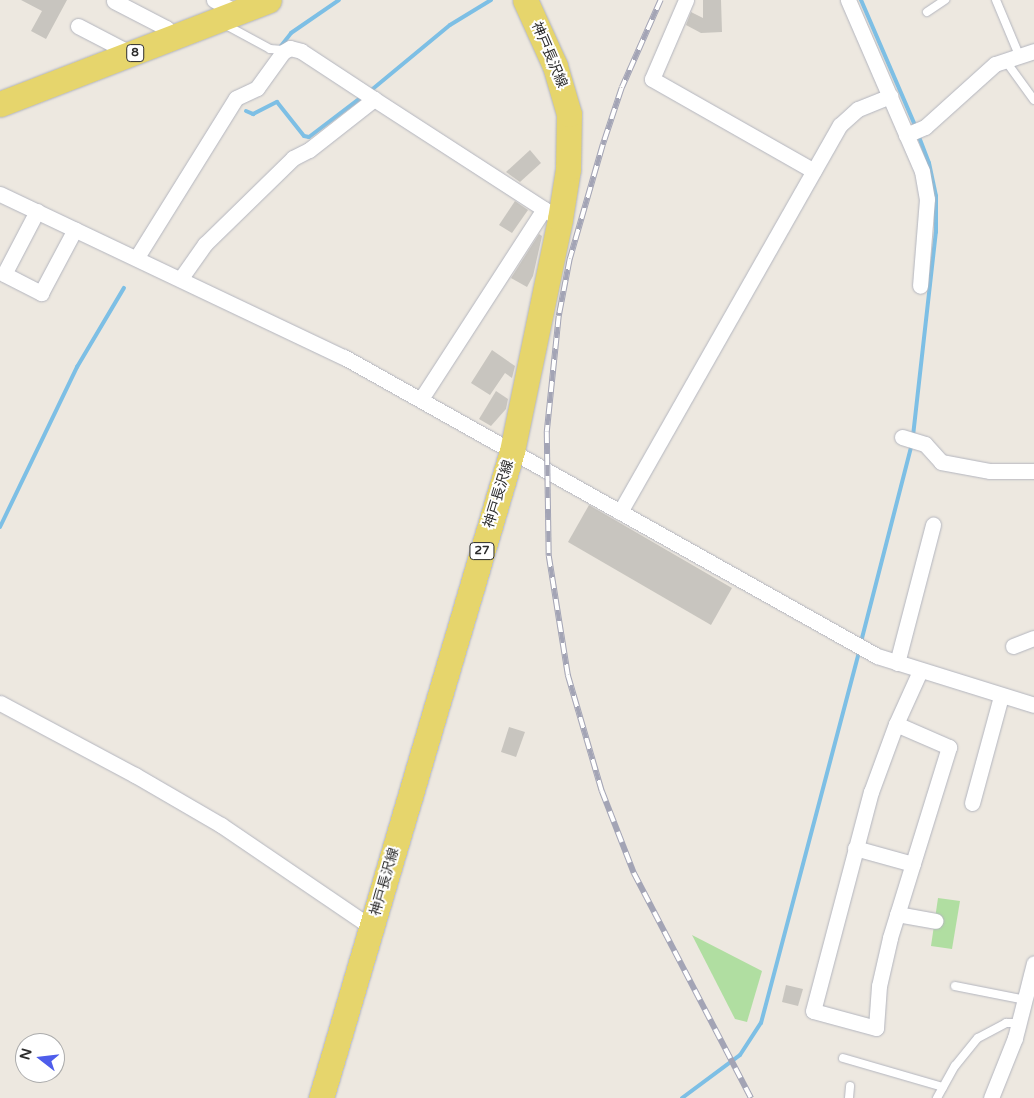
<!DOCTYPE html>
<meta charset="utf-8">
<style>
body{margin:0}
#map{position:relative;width:1034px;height:1098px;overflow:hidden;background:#ede8e0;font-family:"Varela Round","Noto Sans JP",sans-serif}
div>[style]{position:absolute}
.green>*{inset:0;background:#b0dea1}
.stream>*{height:4px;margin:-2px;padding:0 2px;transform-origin:2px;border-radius:2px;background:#7dbfe5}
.building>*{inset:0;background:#c8c5bf}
.roads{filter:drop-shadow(0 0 1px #b3b5be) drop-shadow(0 0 1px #b3b5be)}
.lane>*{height:8px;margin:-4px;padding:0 4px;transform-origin:4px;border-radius:4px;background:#fff}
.street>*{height:15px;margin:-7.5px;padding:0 7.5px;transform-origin:7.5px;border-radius:7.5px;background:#fff}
.primary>*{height:25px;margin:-12.5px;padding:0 12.5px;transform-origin:12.5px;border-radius:12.5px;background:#e6d56c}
.rail>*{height:5.5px;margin-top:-2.75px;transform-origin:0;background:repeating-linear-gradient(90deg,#fff 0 11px,#a3a4b5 0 22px);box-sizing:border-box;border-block:1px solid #a3a4b5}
span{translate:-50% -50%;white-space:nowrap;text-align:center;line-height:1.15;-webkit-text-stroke:4px #fff;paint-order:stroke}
.shield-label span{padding:1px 4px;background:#fff;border:1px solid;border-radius:4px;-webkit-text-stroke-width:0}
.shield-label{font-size:12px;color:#2c2c2c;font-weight:700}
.street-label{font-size:14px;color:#2c2c2c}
.north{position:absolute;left:15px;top:1033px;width:50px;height:50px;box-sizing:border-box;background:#fff;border:1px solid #ababab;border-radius:50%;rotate:286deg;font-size:14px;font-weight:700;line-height:20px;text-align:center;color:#2c2c2c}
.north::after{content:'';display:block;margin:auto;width:18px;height:22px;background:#4e5deb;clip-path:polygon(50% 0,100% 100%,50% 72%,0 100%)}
</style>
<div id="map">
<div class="green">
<i style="clip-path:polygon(938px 898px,960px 901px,952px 949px,931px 946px)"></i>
<i style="clip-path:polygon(692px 935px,762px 971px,747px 1022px,735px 1019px)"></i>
</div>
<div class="stream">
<i style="left:861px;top:0;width:139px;rotate:66.7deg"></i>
<i style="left:281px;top:46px;width:16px;rotate:-52deg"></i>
<i style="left:291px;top:33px;width:58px;rotate:-34.5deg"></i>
<i style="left:369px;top:92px;width:105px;rotate:-39.6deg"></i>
<i style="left:450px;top:25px;width:48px;rotate:-31.4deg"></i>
<i style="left:246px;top:111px;width:8px;rotate:23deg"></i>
<i style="left:253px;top:114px;width:27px;rotate:-27deg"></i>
<i style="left:277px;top:102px;width:43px;rotate:51.5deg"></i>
<i style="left:304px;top:136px;width:5px;rotate:11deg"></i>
<i style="left:309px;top:137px;width:68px;rotate:-37.2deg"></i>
<i style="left:913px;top:436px;width:205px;rotate:-83.6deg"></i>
<i style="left:936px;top:232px;width:36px;rotate:-90deg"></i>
<i style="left:936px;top:196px;width:34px;rotate:-102deg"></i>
<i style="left:929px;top:163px;width:31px;rotate:-111deg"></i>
<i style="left:0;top:527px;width:178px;rotate:-64.3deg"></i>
<i style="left:77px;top:367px;width:92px;rotate:-59.3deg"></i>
<i style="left:861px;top:642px;width:205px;rotate:-75.6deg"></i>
<i style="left:682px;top:1098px;width:72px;rotate:-36.6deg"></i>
<i style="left:740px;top:1055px;width:38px;rotate:-57deg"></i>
<i style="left:761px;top:1023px;width:385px;rotate:-75.2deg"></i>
</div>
<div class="building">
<i style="clip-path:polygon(21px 0,67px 0,46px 39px,31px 31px,42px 11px)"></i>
<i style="clip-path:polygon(703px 0,721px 0,722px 32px,701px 33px,686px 25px,691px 12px,703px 18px)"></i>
<i style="clip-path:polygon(530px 150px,541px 163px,520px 182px,506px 172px)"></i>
<i style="clip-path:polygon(515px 201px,528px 210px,512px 233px,499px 225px)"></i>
<i style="clip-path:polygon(539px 234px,542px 236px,533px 276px,527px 287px,511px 278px)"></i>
<i style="clip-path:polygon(492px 350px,515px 366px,512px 378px,505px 373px,490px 395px,471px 383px)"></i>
<i style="clip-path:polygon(496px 391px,508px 399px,506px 409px,491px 426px,479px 419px)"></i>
<i style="clip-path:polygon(589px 505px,732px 588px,711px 625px,568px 542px)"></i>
<i style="clip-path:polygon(509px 727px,525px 732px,516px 757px,501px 752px)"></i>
<i style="clip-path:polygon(786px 985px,803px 989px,798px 1006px,782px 1002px)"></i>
</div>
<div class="roads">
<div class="lane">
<i style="left:996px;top:0;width:60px;rotate:67.3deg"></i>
<i style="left:927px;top:12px;width:22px;rotate:-34deg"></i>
<i style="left:224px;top:24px;width:52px;rotate:28.5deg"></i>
<i style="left:270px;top:49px;width:16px;rotate:4deg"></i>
<i style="left:1005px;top:60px;width:49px;rotate:54.1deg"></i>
<i style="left:955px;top:986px;width:72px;rotate:11.2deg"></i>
<i style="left:843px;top:1058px;width:104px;rotate:16.2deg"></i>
<i style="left:849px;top:1098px;width:12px;rotate:-85deg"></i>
<i style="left:937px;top:1098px;width:37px;rotate:-61deg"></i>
<i style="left:955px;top:1066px;width:36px;rotate:-51deg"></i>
<i style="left:978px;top:1038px;width:32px;rotate:-28deg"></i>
<i style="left:1006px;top:1023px;width:13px"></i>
</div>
<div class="street">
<i style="left:214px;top:0;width:26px;rotate:28deg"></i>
<i style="left:686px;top:0;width:86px;rotate:113.3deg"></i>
<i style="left:652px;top:79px;width:186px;rotate:29.6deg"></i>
<i style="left:848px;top:0;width:186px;rotate:66.6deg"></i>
<i style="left:922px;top:171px;width:28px;rotate:80deg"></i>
<i style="left:927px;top:199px;width:87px;rotate:94.6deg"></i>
<i style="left:114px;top:1px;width:59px;rotate:27.4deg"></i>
<i style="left:166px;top:28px;width:13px;rotate:48deg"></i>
<i style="left:78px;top:26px;width:61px;rotate:27.4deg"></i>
<i style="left:906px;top:135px;width:21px;rotate:-23deg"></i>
<i style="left:925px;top:127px;width:94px;rotate:-42deg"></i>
<i style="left:995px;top:64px;width:41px;rotate:-18.4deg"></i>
<i style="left:0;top:194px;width:381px;rotate:25.4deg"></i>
<i style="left:344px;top:357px;width:611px;rotate:29.29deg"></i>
<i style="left:877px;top:656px;width:164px;rotate:17.3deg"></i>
<i style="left:37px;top:211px;width:71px;rotate:117.6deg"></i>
<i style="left:4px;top:274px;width:42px;rotate:27.2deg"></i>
<i style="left:41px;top:293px;width:72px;rotate:-62deg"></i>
<i style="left:137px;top:257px;width:187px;rotate:-58.1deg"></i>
<i style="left:236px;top:98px;width:23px;rotate:-25deg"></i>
<i style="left:257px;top:88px;width:44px;rotate:-54.2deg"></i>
<i style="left:283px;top:52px;width:8px;rotate:-30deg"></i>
<i style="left:290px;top:48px;width:11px;rotate:15deg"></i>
<i style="left:301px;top:51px;width:87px;rotate:33.3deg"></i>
<i style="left:181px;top:278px;width:42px;rotate:-54.8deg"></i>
<i style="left:205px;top:244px;width:123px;rotate:-44.3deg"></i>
<i style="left:293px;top:158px;width:18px;rotate:-27deg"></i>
<i style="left:309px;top:150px;width:83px;rotate:-38.1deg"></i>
<i style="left:374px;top:99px;width:202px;rotate:32.9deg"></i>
<i style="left:421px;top:399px;width:226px;rotate:-57.1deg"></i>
<i style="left:544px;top:209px;width:9px;rotate:32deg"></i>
<i style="left:902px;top:437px;width:24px;rotate:17deg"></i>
<i style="left:925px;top:444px;width:24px;rotate:48deg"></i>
<i style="left:941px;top:462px;width:50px;rotate:10.4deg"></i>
<i style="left:990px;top:471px;width:44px"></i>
<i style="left:620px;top:512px;width:445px;rotate:-60.4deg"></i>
<i style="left:840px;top:125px;width:24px;rotate:-42deg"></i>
<i style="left:858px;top:109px;width:35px;rotate:-22deg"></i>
<i style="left:1013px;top:646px;width:22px;rotate:-21deg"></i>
<i style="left:897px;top:663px;width:143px;rotate:-75.4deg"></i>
<i style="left:0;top:703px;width:153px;rotate:28.1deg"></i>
<i style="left:135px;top:775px;width:99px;rotate:30.2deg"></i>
<i style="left:221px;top:825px;width:181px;rotate:34.2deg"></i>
<i style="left:896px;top:724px;width:58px;rotate:23.5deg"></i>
<i style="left:949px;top:747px;width:200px;rotate:107.2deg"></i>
<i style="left:890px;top:938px;width:49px;rotate:102.9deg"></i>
<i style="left:879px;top:986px;width:42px;rotate:94.1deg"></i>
<i style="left:876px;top:1028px;width:65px;rotate:-164.9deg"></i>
<i style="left:813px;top:1011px;width:227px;rotate:-75.2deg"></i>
<i style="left:871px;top:792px;width:72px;rotate:-69.8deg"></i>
<i style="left:896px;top:724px;width:58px;rotate:-65.6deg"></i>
<i style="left:972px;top:803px;width:111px;rotate:-74.8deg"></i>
<i style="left:855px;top:848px;width:60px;rotate:15.4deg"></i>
<i style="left:897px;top:914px;width:39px;rotate:10deg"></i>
<i style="left:991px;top:1098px;width:65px;rotate:-68.2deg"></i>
<i style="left:1015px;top:1038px;width:77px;rotate:-75.8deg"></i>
</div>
<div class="primary">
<i style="left:0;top:104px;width:288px;rotate:-21.1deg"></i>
<i style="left:321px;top:1098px;width:675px;rotate:-73.55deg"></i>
<i style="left:512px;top:451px;width:237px;rotate:-78.3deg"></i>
<i style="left:560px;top:219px;width:51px;rotate:-80.9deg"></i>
<i style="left:568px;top:169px;width:55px;rotate:-89deg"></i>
<i style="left:569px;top:114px;width:50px;rotate:-106.3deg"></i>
<i style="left:555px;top:66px;width:72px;rotate:-114.4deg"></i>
</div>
</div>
<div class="rail">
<i style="left:661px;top:0;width:96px;rotate:113.9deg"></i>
<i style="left:622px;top:88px;width:60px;rotate:108.4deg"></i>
<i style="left:603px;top:145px;width:119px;rotate:106.1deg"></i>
<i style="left:570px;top:259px;width:58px;rotate:100.9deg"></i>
<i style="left:559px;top:316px;width:117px;rotate:95.9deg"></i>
<i style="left:547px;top:432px;width:124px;rotate:89.1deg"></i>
<i style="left:549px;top:556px;width:121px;rotate:80.9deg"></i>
<i style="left:568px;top:675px;width:121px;rotate:73.7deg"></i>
<i style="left:602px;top:791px;width:88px;rotate:68.7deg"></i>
<i style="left:634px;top:873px;width:254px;rotate:62.5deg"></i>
</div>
<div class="shield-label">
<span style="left:135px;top:53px">8</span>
<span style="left:482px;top:551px">27</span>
</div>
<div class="street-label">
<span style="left:549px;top:55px;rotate:67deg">神戸長沢線</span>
<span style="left:499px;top:494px;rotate:-73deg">神戸長沢線</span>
<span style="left:385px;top:882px;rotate:-74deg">神戸長沢線</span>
</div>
<div class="north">N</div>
</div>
